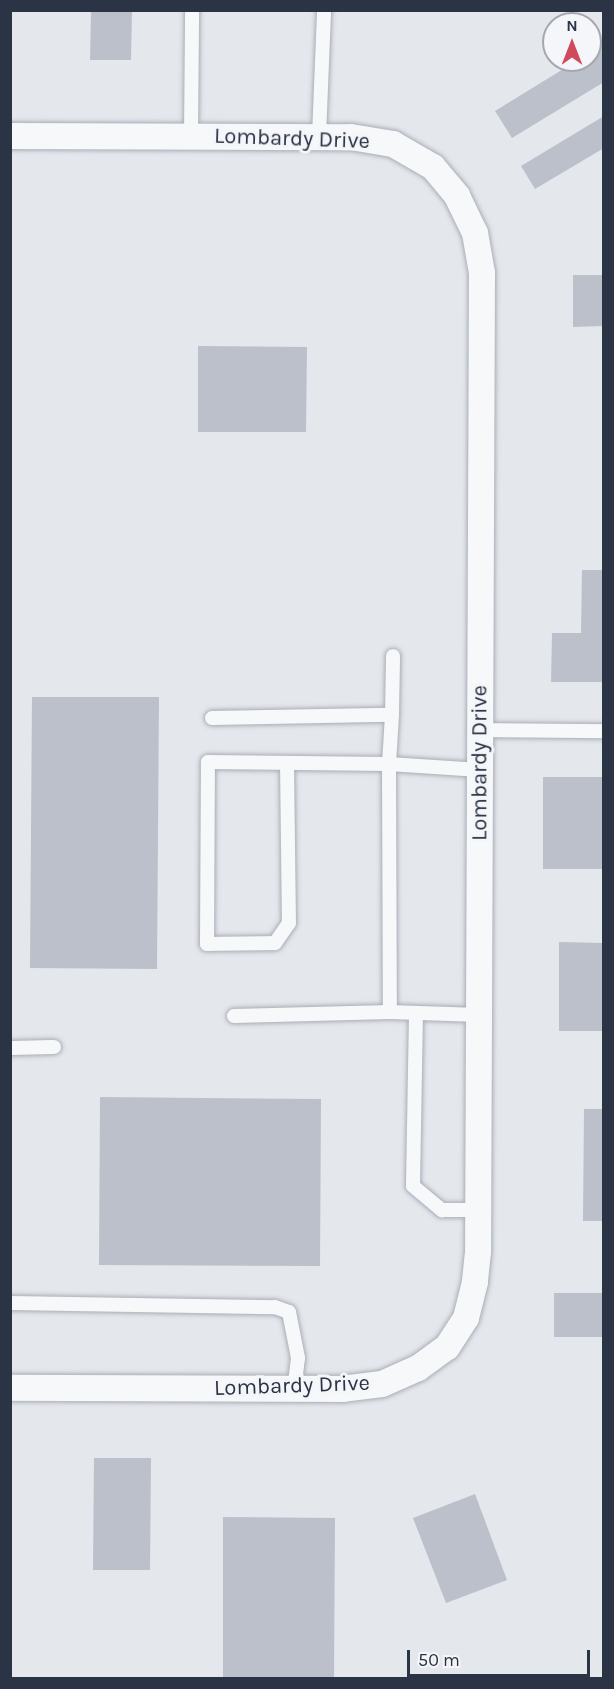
<!DOCTYPE html>
<style>
body{margin:0}
#map{position:relative;width:614px;height:1689px;overflow:hidden;background:#e4e7ec;font-family:Karla,sans-serif}
div>[style]{position:absolute}
.building>*{inset:0;background:#bbc0ca}
.roads{filter:drop-shadow(0 0 2px #a9aeb7) drop-shadow(0 0 2px #a9aeb7)}
.service>*{height:14px;margin:-7px;padding:0 7px;transform-origin:7px;border-radius:7px;background:#f7f8fa}
.minor>*{height:26px;margin:-13px;padding:0 13px;transform-origin:13px;border-radius:13px;background:#f7f8fa}
span{translate:-50% -50%;white-space:nowrap;text-align:center;line-height:1.15;-webkit-text-stroke:6px #f4f6f9;paint-order:stroke}
.street-label{font-size:22px;color:#2b3445}
.frame{position:absolute;inset:0;border:12px solid #2b3445;pointer-events:none}
.north{position:absolute;left:542px;top:12px;width:60px;height:60px;box-sizing:border-box;background:#f4f6f9;border:2px solid #a4a8b1;border-radius:50%;rotate:0deg;font-size:16px;font-weight:700;line-height:24px;text-align:center;color:#2b3445}
.north::after{content:'';display:block;margin:auto;width:21px;height:27px;background:#d1495b;clip-path:polygon(50% 0,100% 100%,50% 72%,0 100%)}
.scale{position:absolute;left:407px;top:1650px;width:183px;height:27px;box-sizing:border-box;border:3px solid #2b3445;border-top:0;padding-left:8px;font-size:18px;line-height:21px;white-space:nowrap;color:#2b3445;-webkit-text-stroke:4px #f4f6f9;paint-order:stroke}
</style>
<div id="map">
<div class="building">
<i style="clip-path:polygon(91px 10px,132px 10px,131px 60px,90px 60px)"></i>
<i style="clip-path:polygon(604px 44px,604px 82px,512px 138px,495px 111px,578px 60px,590px 60px,590px 53px)"></i>
<i style="clip-path:polygon(604px 116px,604px 148px,535px 189px,521px 166px)"></i>
<i style="clip-path:polygon(573px 275px,604px 275px,604px 326px,573px 327px)"></i>
<i style="clip-path:polygon(198px 346px,307px 347px,306px 432px,198px 432px)"></i>
<i style="clip-path:polygon(582px 570px,604px 570px,604px 682px,551px 682px,552px 633px,581px 633px)"></i>
<i style="clip-path:polygon(32px 697px,159px 697px,157px 969px,30px 968px)"></i>
<i style="clip-path:polygon(543px 777px,604px 777px,604px 869px,543px 869px)"></i>
<i style="clip-path:polygon(559px 942px,604px 943px,604px 1031px,559px 1031px)"></i>
<i style="clip-path:polygon(100px 1097px,321px 1099px,320px 1266px,99px 1265px)"></i>
<i style="clip-path:polygon(584px 1109px,604px 1109px,604px 1221px,583px 1221px)"></i>
<i style="clip-path:polygon(554px 1293px,604px 1293px,604px 1337px,554px 1337px)"></i>
<i style="clip-path:polygon(94px 1458px,151px 1458px,150px 1570px,93px 1570px)"></i>
<i style="clip-path:polygon(475px 1494px,507px 1580px,446px 1603px,413px 1518px)"></i>
<i style="clip-path:polygon(223px 1517px,335px 1518px,334px 1678px,223px 1678px)"></i>
</div>
<div class="roads">
<div class="service">
<i style="left:191px;top:137px;width:127px;rotate:-89.5deg"></i>
<i style="left:319px;top:137px;width:127px;rotate:-87.7deg"></i>
<i style="left:392px;top:715px;width:59px;rotate:-89deg"></i>
<i style="left:212px;top:718px;width:180px;rotate:-1deg"></i>
<i style="left:392px;top:715px;width:49px;rotate:93.5deg"></i>
<i style="left:389px;top:764px;width:248px;rotate:89.8deg"></i>
<i style="left:480px;top:730px;width:124px;rotate:0.5deg"></i>
<i style="left:287px;top:763px;width:160px;rotate:89.3deg"></i>
<i style="left:289px;top:923px;width:24px;rotate:125deg"></i>
<i style="left:275px;top:943px;width:68px;rotate:179.2deg"></i>
<i style="left:207px;top:944px;width:182px;rotate:-89.7deg"></i>
<i style="left:208px;top:762px;width:181px;rotate:0.6deg"></i>
<i style="left:389px;top:764px;width:91px;rotate:3.8deg"></i>
<i style="left:416px;top:1013px;width:173px;rotate:91deg"></i>
<i style="left:413px;top:1186px;width:38px;rotate:40deg"></i>
<i style="left:442px;top:1210px;width:36px"></i>
<i style="left:234px;top:1016px;width:156px;rotate:-1.5deg"></i>
<i style="left:390px;top:1012px;width:89px;rotate:1.9deg"></i>
<i style="left:10px;top:1048px;width:44px;rotate:-1.3deg"></i>
<i style="left:10px;top:1303px;width:265px;rotate:0.9deg"></i>
<i style="left:275px;top:1307px;width:15px;rotate:20deg"></i>
<i style="left:289px;top:1312px;width:47px;rotate:78.9deg"></i>
<i style="left:298px;top:1358px;width:31px;rotate:97deg"></i>
</div>
<div class="minor">
<i style="left:10px;top:136px;width:341px;rotate:0.2deg"></i>
<i style="left:351px;top:137px;width:43px;rotate:9.5deg"></i>
<i style="left:393px;top:144px;width:46px;rotate:29.9deg"></i>
<i style="left:433px;top:167px;width:38px;rotate:50deg"></i>
<i style="left:457px;top:196px;width:41px;rotate:64.1deg"></i>
<i style="left:475px;top:233px;width:41px;rotate:80.1deg"></i>
<i style="left:482px;top:273px;width:979px;rotate:90.23deg"></i>
<i style="left:478px;top:1252px;width:30px;rotate:96deg"></i>
<i style="left:475px;top:1282px;width:37px;rotate:104deg"></i>
<i style="left:466px;top:1318px;width:35px;rotate:123deg"></i>
<i style="left:447px;top:1347px;width:36px;rotate:144deg"></i>
<i style="left:418px;top:1368px;width:39px;rotate:156deg"></i>
<i style="left:382px;top:1384px;width:39px;rotate:173deg"></i>
<i style="left:343px;top:1389px;width:333px;rotate:-179.8deg"></i>
</div>
</div>
<div class="street-label">
<span style="left:292px;top:139px;rotate:2deg">Lombardy Drive</span>
<span style="left:480px;top:763px;rotate:-90deg">Lombardy Drive</span>
<span style="left:292px;top:1386px;rotate:-2deg">Lombardy Drive</span>
</div>
<div class="frame"></div>
<div class="north">N</div>
<div class="scale">50 m</div>
</div>
